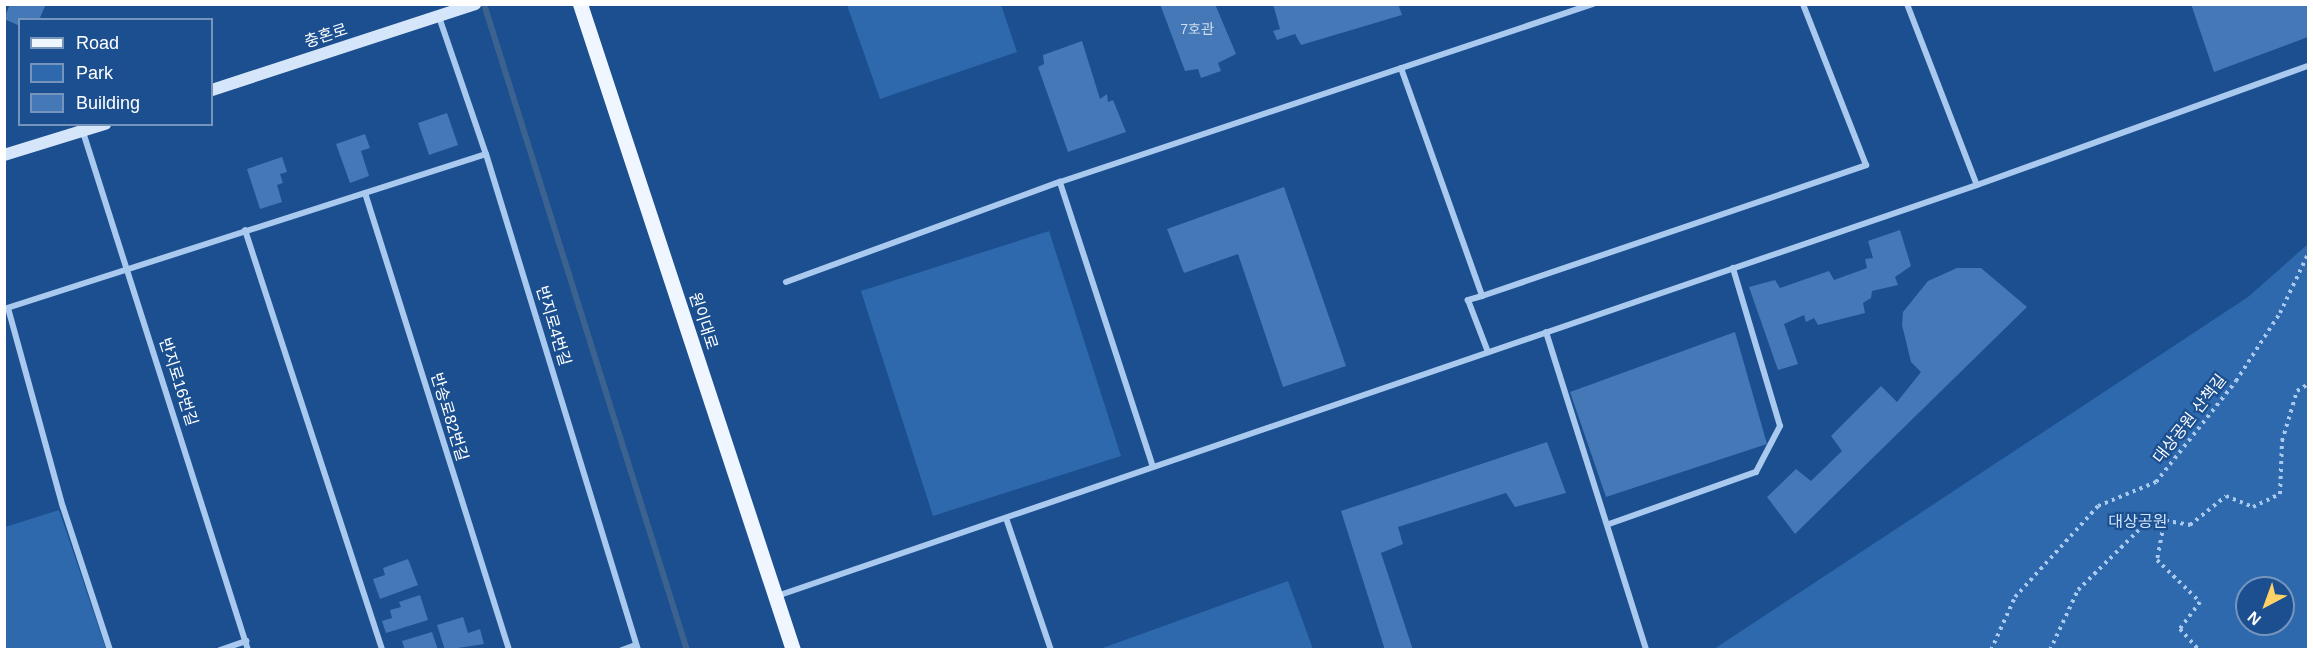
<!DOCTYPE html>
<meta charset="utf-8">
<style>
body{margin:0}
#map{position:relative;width:2313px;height:654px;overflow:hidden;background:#1b4f8f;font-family:Helvetica,"Noto Sans KR",sans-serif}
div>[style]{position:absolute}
.green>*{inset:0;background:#2e69ad}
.stream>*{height:6px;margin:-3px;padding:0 3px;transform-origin:3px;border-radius:3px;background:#3c6290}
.building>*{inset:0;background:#4478b7}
.path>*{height:4px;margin-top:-2px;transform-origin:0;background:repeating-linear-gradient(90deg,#a9c9ee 0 3px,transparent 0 7.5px)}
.minor>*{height:6px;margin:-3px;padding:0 3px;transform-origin:3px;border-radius:3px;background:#a9c9ee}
.secondary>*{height:12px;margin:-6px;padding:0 6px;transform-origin:6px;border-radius:6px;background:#d6e6fa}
.primary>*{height:15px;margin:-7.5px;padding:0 7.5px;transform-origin:7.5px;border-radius:7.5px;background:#f0f6ff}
span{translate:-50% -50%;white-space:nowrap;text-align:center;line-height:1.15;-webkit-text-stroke:4.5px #1b4f8f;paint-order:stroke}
.number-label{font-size:14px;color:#d0dded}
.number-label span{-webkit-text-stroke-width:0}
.street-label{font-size:16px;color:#fff}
.park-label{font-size:16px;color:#cfe3fa}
.frame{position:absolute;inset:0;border:6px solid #fff;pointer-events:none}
.legend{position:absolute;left:18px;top:18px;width:195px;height:108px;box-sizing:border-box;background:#1b4f8f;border:2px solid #7695bc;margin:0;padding:8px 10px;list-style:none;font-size:18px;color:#fff}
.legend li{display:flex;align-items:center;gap:12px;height:30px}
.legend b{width:30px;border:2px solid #7695bc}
.north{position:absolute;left:2235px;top:576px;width:60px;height:60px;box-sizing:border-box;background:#1b4f8f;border:2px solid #7695bc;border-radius:50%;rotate:221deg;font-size:16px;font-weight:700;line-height:24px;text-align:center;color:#fff}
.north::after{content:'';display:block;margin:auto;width:21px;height:27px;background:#ffd166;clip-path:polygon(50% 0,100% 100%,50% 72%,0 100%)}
</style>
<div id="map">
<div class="green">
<i style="clip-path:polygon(847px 5px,1001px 5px,1017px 52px,880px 99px)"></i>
<i style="clip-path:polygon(1049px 231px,1121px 456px,933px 516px,861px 291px)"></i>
<i style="clip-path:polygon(evenodd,2308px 244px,2308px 649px,1714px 649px,2248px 297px,2308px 244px,2247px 588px,2283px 588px,2283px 624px,2247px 624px,2247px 588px)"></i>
<i style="clip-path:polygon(59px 510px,106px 649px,5px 649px,5px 527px)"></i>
<i style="clip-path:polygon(1288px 581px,1313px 649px,1100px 649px)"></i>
</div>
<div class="stream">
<i style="left:484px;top:4px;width:677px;rotate:72.56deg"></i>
</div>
<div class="building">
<i style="clip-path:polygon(10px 4px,46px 4px,39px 20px,20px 20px,20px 26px,4px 19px)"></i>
<i style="clip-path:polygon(1160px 4px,1215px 4px,1236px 54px,1218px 63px,1221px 71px,1201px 78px,1198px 69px,1185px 71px)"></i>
<i style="clip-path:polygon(1273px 4px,1398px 4px,1402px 15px,1301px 45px,1295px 34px,1277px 40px,1273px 31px,1280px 29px)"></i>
<i style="clip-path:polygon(2191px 4px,2308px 4px,2308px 37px,2214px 72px)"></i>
<i style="clip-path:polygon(1082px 41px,1100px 99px,1107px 94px,1108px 102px,1113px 100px,1126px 132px,1068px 152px,1038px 67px,1044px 64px,1043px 55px)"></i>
<i style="clip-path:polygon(447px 113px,458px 145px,429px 155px,418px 123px)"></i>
<i style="clip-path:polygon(365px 134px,370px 148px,361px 151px,369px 176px,350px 183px,336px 144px)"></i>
<i style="clip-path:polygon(282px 157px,287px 172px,280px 174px,283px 183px,277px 185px,282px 202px,260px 209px,247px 169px)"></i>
<i style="clip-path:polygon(1284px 187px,1346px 366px,1283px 387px,1238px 254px,1184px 273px,1167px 229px)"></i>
<i style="clip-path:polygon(1900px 230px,1911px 266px,1895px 277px,1898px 285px,1872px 291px,1871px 298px,1863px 303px,1865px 313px,1818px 325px,1814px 318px,1806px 322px,1804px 315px,1784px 324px,1798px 364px,1778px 370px,1749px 287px,1775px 280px,1780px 288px,1829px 271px,1834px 280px,1867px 268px,1865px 259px,1873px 258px,1868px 241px)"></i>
<i style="clip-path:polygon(1957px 268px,1981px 268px,2027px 307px,1795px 534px,1767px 497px,1796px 469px,1811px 481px,1842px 451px,1831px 436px,1881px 386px,1897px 402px,1921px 372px,1911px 362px,1902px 325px,1903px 312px,1928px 281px)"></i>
<i style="clip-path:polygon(1735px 332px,1767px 444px,1606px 497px,1570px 392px)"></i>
<i style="clip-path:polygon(1547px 442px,1566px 493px,1515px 507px,1506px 493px,1398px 527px,1403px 544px,1381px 553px,1413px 650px,1385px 650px,1341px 511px)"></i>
<i style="clip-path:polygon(408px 559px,418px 585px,380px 599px,373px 579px,385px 575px,383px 568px)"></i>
<i style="clip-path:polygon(420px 595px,428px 620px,386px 633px,382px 621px,392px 618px,390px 610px,401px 607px,399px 602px)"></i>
<i style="clip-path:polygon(463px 617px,468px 633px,480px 629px,484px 644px,445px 650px,437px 625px)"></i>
<i style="clip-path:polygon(432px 632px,438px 650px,405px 650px,402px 641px)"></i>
</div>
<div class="path">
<i style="left:2165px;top:518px;width:43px;rotate:100.8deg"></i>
<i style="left:2157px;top:560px;width:60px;rotate:44.3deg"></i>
<i style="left:2200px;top:602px;width:34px;rotate:127deg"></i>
<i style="left:2180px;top:629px;width:28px;rotate:48deg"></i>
<i style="left:1991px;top:650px;width:58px;rotate:-65.6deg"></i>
<i style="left:2015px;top:597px;width:123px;rotate:-47.6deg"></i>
<i style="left:2098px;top:506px;width:63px;rotate:-22.5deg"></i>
<i style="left:2156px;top:482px;width:129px;rotate:-51.6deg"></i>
<i style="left:2236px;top:381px;width:81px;rotate:-57.1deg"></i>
<i style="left:2280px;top:313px;width:65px;rotate:-64.6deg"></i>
<i style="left:2050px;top:650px;width:66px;rotate:-65deg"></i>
<i style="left:2078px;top:590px;width:103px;rotate:-44.6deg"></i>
<i style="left:2151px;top:518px;width:40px;rotate:10deg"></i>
<i style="left:2190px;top:525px;width:46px;rotate:-38.9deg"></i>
<i style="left:2226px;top:496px;width:29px;rotate:22deg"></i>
<i style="left:2253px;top:507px;width:30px;rotate:-26deg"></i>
<i style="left:2280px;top:494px;width:53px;rotate:-87.8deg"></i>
<i style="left:2282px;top:441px;width:52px;rotate:-73.3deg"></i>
<i style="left:2297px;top:391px;width:13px;rotate:-32deg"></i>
</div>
<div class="minor">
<i style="left:1907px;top:4px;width:194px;rotate:68.9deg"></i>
<i style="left:1977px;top:185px;width:352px;rotate:-19.8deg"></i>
<i style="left:439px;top:17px;width:145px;rotate:71.1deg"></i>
<i style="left:486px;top:154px;width:519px;rotate:72.96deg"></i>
<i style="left:1401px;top:68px;width:242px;rotate:70.4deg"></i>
<i style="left:1482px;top:296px;width:406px;rotate:-18.8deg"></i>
<i style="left:1866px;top:165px;width:173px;rotate:-111.4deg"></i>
<i style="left:83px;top:132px;width:544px;rotate:72.33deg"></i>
<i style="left:365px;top:193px;width:479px;rotate:72.5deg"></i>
<i style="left:245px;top:230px;width:442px;rotate:71.9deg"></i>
<i style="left:786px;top:282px;width:292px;rotate:-20.1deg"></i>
<i style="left:1482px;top:296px;width:15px;rotate:164deg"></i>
<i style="left:1468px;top:300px;width:56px;rotate:69deg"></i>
<i style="left:8px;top:308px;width:206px;rotate:74.6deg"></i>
<i style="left:63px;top:507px;width:151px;rotate:71.8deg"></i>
<i style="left:4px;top:309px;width:506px;rotate:-17.83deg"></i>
<i style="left:1546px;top:332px;width:333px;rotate:72.5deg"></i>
<i style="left:1153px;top:467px;width:300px;rotate:-108.1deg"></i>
<i style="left:1060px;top:182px;width:562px;rotate:-18.47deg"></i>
<i style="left:1006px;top:518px;width:139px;rotate:71.2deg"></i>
<i style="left:1609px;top:524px;width:156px;rotate:-19.5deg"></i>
<i style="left:1756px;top:472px;width:52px;rotate:-62.4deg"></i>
<i style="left:1780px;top:426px;width:165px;rotate:-106.6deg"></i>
<i style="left:777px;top:596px;width:1268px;rotate:-18.91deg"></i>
<i style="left:220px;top:650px;width:28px;rotate:-19deg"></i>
<i style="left:622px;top:650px;width:15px;rotate:-20deg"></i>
</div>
<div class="secondary">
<i style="left:212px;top:90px;width:277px;rotate:-18.1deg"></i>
<i style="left:4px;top:155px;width:106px;rotate:-17.1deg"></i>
</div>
<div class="primary">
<i style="left:580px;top:4px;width:680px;rotate:71.75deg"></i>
</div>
<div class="number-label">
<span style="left:1197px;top:29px">7호관</span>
</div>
<div class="street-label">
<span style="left:326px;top:36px;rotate:-18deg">충혼로</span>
<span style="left:703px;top:321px;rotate:72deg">원이대로</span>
<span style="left:553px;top:326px;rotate:73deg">반지로4번길</span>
<span style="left:178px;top:382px;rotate:72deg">반지로16번길</span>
<span style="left:449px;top:417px;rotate:73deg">반송로82번길</span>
<span style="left:2190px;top:419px;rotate:-52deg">대상공원 산책길</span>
</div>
<div class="park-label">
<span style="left:2138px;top:522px">대상공원</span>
</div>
<div class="frame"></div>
<ul class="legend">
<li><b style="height:8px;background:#f0f6ff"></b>Road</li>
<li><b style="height:16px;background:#2e69ad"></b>Park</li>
<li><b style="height:16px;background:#4478b7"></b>Building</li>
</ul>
<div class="north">N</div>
</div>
